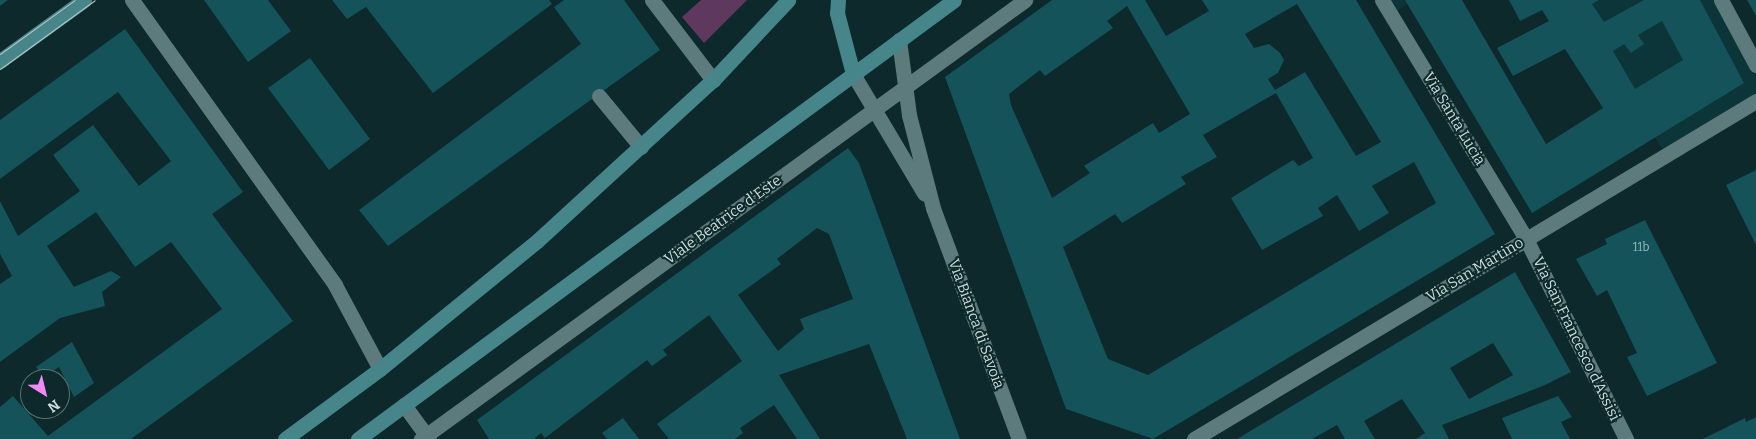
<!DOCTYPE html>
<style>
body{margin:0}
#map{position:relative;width:1756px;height:439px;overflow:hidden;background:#0d292c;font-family:Bitter,serif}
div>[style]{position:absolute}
.built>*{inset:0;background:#0c3539}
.green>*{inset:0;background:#5f3860}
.building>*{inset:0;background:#135359}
.lane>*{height:15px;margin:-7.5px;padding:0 7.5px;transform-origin:7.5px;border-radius:7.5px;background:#5d7a7d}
.street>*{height:15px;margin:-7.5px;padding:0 7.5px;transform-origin:7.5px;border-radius:7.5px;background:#5d7a7d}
.secondary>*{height:15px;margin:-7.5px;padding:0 7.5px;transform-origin:7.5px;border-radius:7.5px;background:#46858a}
.tram>*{height:1px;margin:-0.5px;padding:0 0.5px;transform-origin:0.5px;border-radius:0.5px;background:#b3c5c6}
span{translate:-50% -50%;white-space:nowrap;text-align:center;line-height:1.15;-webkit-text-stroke:4px #0d292c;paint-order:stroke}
.number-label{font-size:12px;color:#9ebabc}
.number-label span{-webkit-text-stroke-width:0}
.street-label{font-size:15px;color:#ccdcdd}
.north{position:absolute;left:20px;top:369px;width:50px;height:50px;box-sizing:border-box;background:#0d292c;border:1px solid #597173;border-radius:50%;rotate:144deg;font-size:14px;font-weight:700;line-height:20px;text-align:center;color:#ccdcdd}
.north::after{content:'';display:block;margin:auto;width:18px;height:22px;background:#f18af5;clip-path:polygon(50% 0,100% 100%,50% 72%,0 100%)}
</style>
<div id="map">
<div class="built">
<i style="clip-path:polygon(1384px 0,1413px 0,1393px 14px)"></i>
<i style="clip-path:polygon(1569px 0,1716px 0,1756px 76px,1756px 96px,1664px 152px)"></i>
</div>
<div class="green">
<i style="clip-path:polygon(701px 0,747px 0,704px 43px,682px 17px)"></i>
</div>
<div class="building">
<i style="clip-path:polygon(0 0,8px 0,0 6px)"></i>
<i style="clip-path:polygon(204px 0,268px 0,291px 31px,248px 62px)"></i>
<i style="clip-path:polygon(332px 0,549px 0,552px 4px,433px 93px,366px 7px,347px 19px)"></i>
<i style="clip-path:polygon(564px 0,624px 0,660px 50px,388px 246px,359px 210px,581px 44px,554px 7px)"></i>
<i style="clip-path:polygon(evenodd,1052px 0,1145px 0,1166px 36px,1209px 11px,1202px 0,1356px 0,1495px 234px,1153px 439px,1066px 409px,945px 77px,1052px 0,1297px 4px,1381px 142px,1356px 156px,1305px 72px,1275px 90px,1268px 79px,1278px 73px,1284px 60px,1280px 53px,1269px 44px,1254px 48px,1245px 34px,1297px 4px,1052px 0,1127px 6px,1190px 114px,1159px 133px,1153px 123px,1084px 166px,1090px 173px,1052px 198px,1011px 105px,1009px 94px,1040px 70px,1045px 76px,1113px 28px,1107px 21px,1127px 6px,1052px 0,1276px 93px,1313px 158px,1299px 166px,1293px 160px,1231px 198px,1262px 250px,1323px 216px,1318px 208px,1337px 195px,1359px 231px,1389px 213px,1372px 186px,1414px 162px,1436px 203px,1148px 375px,1108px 359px,1063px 247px,1115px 214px,1122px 223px,1186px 184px,1181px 177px,1217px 157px,1203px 135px,1276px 93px)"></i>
<i style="clip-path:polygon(evenodd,1405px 0,1462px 0,1546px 144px,1603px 108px,1565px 49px,1513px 76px,1497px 48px,1549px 21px,1542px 10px,1520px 21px,1509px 0,1599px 0,1592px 4px,1604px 22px,1644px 0,1700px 0,1744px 83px,1532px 213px,1405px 0,1662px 21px,1683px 60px,1635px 89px,1613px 51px,1624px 44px,1631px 53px,1644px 44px,1638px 35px,1662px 21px)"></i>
<i style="clip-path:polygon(1747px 0,1756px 0,1756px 16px)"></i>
<i style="clip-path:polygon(125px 29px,243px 192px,212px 214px,293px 321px,131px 439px,0 439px,0 407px,13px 396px,48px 436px,222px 309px,171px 242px,135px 267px,96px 212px,47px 246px,74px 287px,111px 271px,121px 277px,102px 292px,105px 306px,60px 318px,0 362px,0 284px,12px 276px,0 254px,0 201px,18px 236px,80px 191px,53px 155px,93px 125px,139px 186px,171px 161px,118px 92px,0 179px,0 120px)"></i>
<i style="clip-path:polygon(310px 58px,370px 139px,329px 170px,268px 88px)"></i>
<i style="clip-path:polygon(evenodd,848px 148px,859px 163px,960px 439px,907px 439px,869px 344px,779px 375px,820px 439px,797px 439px,774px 405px,740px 428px,743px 433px,735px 439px,669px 439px,657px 424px,742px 361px,709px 315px,663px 350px,667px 355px,652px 366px,647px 360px,545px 438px,541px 433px,534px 439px,489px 439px,477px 420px,848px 148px,817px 228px,829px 234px,853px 299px,800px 319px,804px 329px,778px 351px,738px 295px,781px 264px,777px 259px,817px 228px)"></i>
<i style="clip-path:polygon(1756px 170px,1756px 245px,1726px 185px)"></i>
<i style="clip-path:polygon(1645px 220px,1717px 363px,1647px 396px,1627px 357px,1637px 353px,1607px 290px,1597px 296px,1576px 259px,1607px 244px,1605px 239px)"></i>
<i style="clip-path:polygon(evenodd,1515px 272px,1571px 372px,1545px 385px,1442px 425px,1449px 439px,1416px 439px,1425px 433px,1402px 399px,1364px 421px,1375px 439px,1345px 439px,1337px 425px,1312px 439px,1237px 439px,1515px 272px,1493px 343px,1513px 375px,1469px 399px,1450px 368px,1493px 343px)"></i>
<i style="clip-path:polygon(72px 342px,94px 383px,74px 397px,59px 367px,44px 377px,36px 367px)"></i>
<i style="clip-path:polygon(1558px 396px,1572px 417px,1561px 422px,1570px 439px,1512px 439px,1502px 418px)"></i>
<i style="clip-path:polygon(1756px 417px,1756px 439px,1703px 439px,1745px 418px,1746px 422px)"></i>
<i style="clip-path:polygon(623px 418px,639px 439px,607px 439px,602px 433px)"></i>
</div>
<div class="lane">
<i style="left:132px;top:0;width:350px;rotate:54.5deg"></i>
<i style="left:335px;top:285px;width:95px;rotate:61.8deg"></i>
<i style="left:652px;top:0;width:101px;rotate:52.7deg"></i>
<i style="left:599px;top:96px;width:66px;rotate:50.5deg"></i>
</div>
<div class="street">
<i style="left:1382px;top:0;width:279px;rotate:58.9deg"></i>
<i style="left:1526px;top:239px;width:224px;rotate:63.4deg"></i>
<i style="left:1721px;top:0;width:74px;rotate:61.7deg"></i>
<i style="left:899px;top:40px;width:76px;rotate:82.4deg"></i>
<i style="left:909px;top:115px;width:96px;rotate:75.5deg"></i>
<i style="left:933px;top:208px;width:246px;rotate:69.6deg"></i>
<i style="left:853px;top:74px;width:139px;rotate:59.2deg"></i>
<i style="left:404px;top:405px;width:42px;rotate:53.7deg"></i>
<i style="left:421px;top:439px;width:747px;rotate:-36.01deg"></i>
<i style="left:1194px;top:439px;width:656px;rotate:-31.02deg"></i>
</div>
<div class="secondary">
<i style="left:838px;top:0;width:13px;rotate:94deg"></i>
<i style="left:837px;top:13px;width:63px;rotate:75.3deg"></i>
<i style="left:0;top:61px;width:104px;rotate:-36deg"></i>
<i style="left:285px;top:439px;width:118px;rotate:-36.4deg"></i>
<i style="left:380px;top:369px;width:203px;rotate:-39.2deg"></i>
<i style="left:537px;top:241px;width:239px;rotate:-42.5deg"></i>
<i style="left:713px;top:80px;width:110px;rotate:-46.8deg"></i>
<i style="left:358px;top:439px;width:740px;rotate:-36.37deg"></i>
</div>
<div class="tram">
<i style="left:0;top:54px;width:92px;rotate:-35.8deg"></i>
<i style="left:0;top:69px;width:117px;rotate:-36deg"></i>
</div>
<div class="number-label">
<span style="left:1641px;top:248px">11b</span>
</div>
<div class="street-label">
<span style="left:1454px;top:119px;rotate:59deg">Via Santa Lucia</span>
<span style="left:723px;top:220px;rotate:-36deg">Viale Beatrice d'Este</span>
<span style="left:1475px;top:270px;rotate:-31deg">Via San Martino</span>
<span style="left:976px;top:324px;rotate:70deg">Via Bianca di Savoia</span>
<span style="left:1576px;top:339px;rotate:64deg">Via San Francesco d'Assisi</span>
</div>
<div class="north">N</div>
</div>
